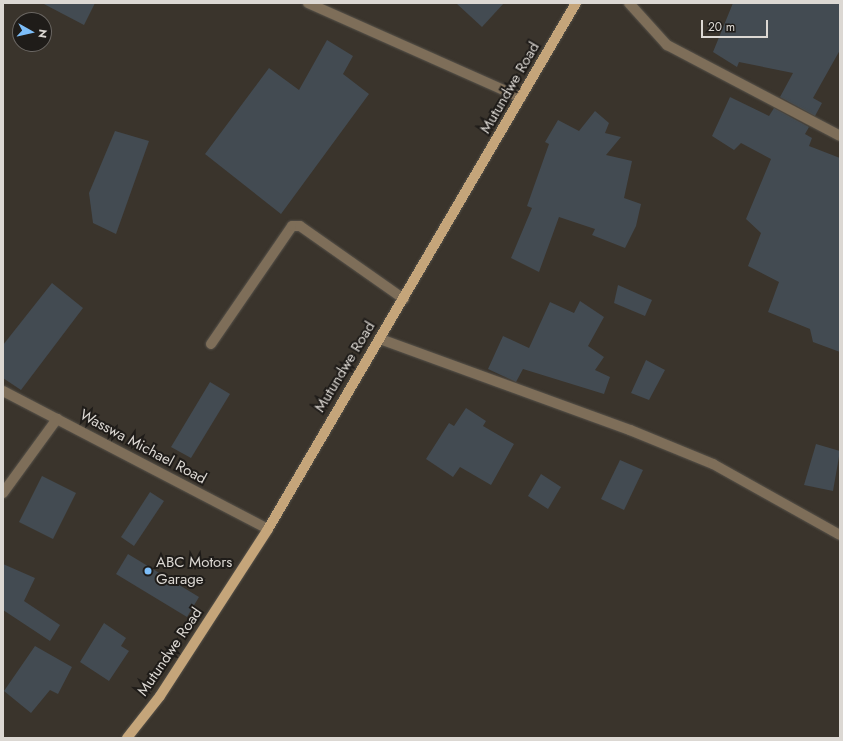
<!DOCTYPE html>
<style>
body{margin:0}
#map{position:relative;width:843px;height:741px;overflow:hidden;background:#3a342c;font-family:Jost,sans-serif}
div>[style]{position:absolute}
.building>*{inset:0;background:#434b52}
.roads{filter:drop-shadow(0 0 1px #57524a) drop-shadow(0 0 1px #57524a)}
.minor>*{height:10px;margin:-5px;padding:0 5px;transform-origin:5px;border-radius:5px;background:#7e6e59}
.major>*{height:10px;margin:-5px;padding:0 5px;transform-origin:5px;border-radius:5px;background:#c5a57a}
.dots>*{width:11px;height:11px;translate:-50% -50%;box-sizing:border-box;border:2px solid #1f1c19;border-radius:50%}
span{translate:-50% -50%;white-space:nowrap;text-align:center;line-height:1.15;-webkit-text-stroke:4px #1f1c19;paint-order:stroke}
.street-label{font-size:15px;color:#dcd8d3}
.poi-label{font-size:15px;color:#dcd8d3}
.left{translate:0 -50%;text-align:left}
.frame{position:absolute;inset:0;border:4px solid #dcd8d3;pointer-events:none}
.north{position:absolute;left:12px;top:12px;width:40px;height:40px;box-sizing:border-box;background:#1f1c19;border:1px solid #6b6763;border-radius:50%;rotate:98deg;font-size:11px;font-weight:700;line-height:16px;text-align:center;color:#dcd8d3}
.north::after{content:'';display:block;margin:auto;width:14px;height:18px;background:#7dbef9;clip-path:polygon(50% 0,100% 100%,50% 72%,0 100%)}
.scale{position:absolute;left:701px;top:20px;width:67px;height:18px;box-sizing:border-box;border:2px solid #dcd8d3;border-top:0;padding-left:5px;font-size:12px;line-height:14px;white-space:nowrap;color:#dcd8d3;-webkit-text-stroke:3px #1f1c19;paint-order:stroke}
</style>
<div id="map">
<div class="building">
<i style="clip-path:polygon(42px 3px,95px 3px,84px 25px)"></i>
<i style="clip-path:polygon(456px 3px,504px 3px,482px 27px)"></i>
<i style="clip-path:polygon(733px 3px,840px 3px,840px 50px,813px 98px,822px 103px,815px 116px,780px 97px,793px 73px,739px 62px,737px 67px,713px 52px)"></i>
<i style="clip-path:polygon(327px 40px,353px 56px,343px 74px,369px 94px,281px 214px,205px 154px,269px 68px,299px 90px)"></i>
<i style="clip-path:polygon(730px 97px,769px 116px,774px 108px,809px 127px,805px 134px,812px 138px,809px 146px,840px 158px,840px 352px,813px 342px,810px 329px,768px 312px,779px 282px,748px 266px,761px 233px,746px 219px,771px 159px,741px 143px,734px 150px,712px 136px)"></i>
<i style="clip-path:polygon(595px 111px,609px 123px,605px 133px,621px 137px,606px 155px,632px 161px,624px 198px,641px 204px,636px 226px,625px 248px,592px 235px,595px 229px,559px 217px,539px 272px,511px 258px,532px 208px,527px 206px,549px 144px,545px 142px,558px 120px,579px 131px)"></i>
<i style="clip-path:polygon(115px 131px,149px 141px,116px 234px,93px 223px,89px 193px)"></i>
<i style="clip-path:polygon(52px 283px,83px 308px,21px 390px,3px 378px,3px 345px)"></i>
<i style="clip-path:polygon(618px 285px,652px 300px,645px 316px,614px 303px)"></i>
<i style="clip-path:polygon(580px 301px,604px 317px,588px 346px,604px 357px,595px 370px,610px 377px,604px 394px,523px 369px,516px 382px,488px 369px,503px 336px,529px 348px,550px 302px,574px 313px)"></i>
<i style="clip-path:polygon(646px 360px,665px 370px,649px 400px,631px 393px)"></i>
<i style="clip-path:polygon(210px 382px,230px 394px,191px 458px,171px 447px)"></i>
<i style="clip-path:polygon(466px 408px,486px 421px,483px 426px,514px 444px,491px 485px,460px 467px,453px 477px,426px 459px,449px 423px,454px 426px)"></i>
<i style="clip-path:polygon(816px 444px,840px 451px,833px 491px,804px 485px)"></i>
<i style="clip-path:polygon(620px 460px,643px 470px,624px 510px,601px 499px)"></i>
<i style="clip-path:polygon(541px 474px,561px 487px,548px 509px,528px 496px)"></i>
<i style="clip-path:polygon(42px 476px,76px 493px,53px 539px,19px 522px)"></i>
<i style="clip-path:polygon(150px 492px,164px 501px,134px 546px,121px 537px)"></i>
<i style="clip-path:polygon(128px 554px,199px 597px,187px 617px,116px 574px)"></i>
<i style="clip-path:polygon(3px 564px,35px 578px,24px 601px,60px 625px,50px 641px,3px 610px)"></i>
<i style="clip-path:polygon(104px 623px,126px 638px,121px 646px,129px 651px,109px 681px,80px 662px)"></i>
<i style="clip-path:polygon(35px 646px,72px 667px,58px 694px,50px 690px,31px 713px,4px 691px)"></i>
</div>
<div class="roads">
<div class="minor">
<i style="left:308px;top:3px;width:233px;rotate:24deg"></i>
<i style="left:629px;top:3px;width:57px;rotate:47.9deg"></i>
<i style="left:667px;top:45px;width:195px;rotate:27.7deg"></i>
<i style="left:380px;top:339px;width:266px;rotate:20deg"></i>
<i style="left:630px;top:430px;width:90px;rotate:22.3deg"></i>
<i style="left:713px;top:464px;width:145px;rotate:29.2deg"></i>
<i style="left:211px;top:344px;width:143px;rotate:-55.5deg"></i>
<i style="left:292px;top:226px;width:8px"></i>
<i style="left:300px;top:226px;width:127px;rotate:35.1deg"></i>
<i style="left:3px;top:391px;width:299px;rotate:27.5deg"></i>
<i style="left:3px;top:493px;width:92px;rotate:-53.9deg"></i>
</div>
<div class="major">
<i style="left:127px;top:738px;width:53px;rotate:-51.8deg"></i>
<i style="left:160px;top:696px;width:199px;rotate:-57.1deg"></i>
<i style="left:268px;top:529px;width:610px;rotate:-59.65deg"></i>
</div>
</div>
<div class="dots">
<i style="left:148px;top:571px;background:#7dbef9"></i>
</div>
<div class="street-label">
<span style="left:510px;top:88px;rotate:-60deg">Mutundwe Road</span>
<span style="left:345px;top:367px;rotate:-59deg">Mutundwe Road</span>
<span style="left:143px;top:447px;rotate:28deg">Wasswa Michael Road</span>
<span style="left:170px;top:652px;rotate:-56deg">Mutundwe Road</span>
</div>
<div class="poi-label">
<span class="left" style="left:156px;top:571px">ABC Motors<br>Garage</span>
</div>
<div class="frame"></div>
<div class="north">N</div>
<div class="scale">20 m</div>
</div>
